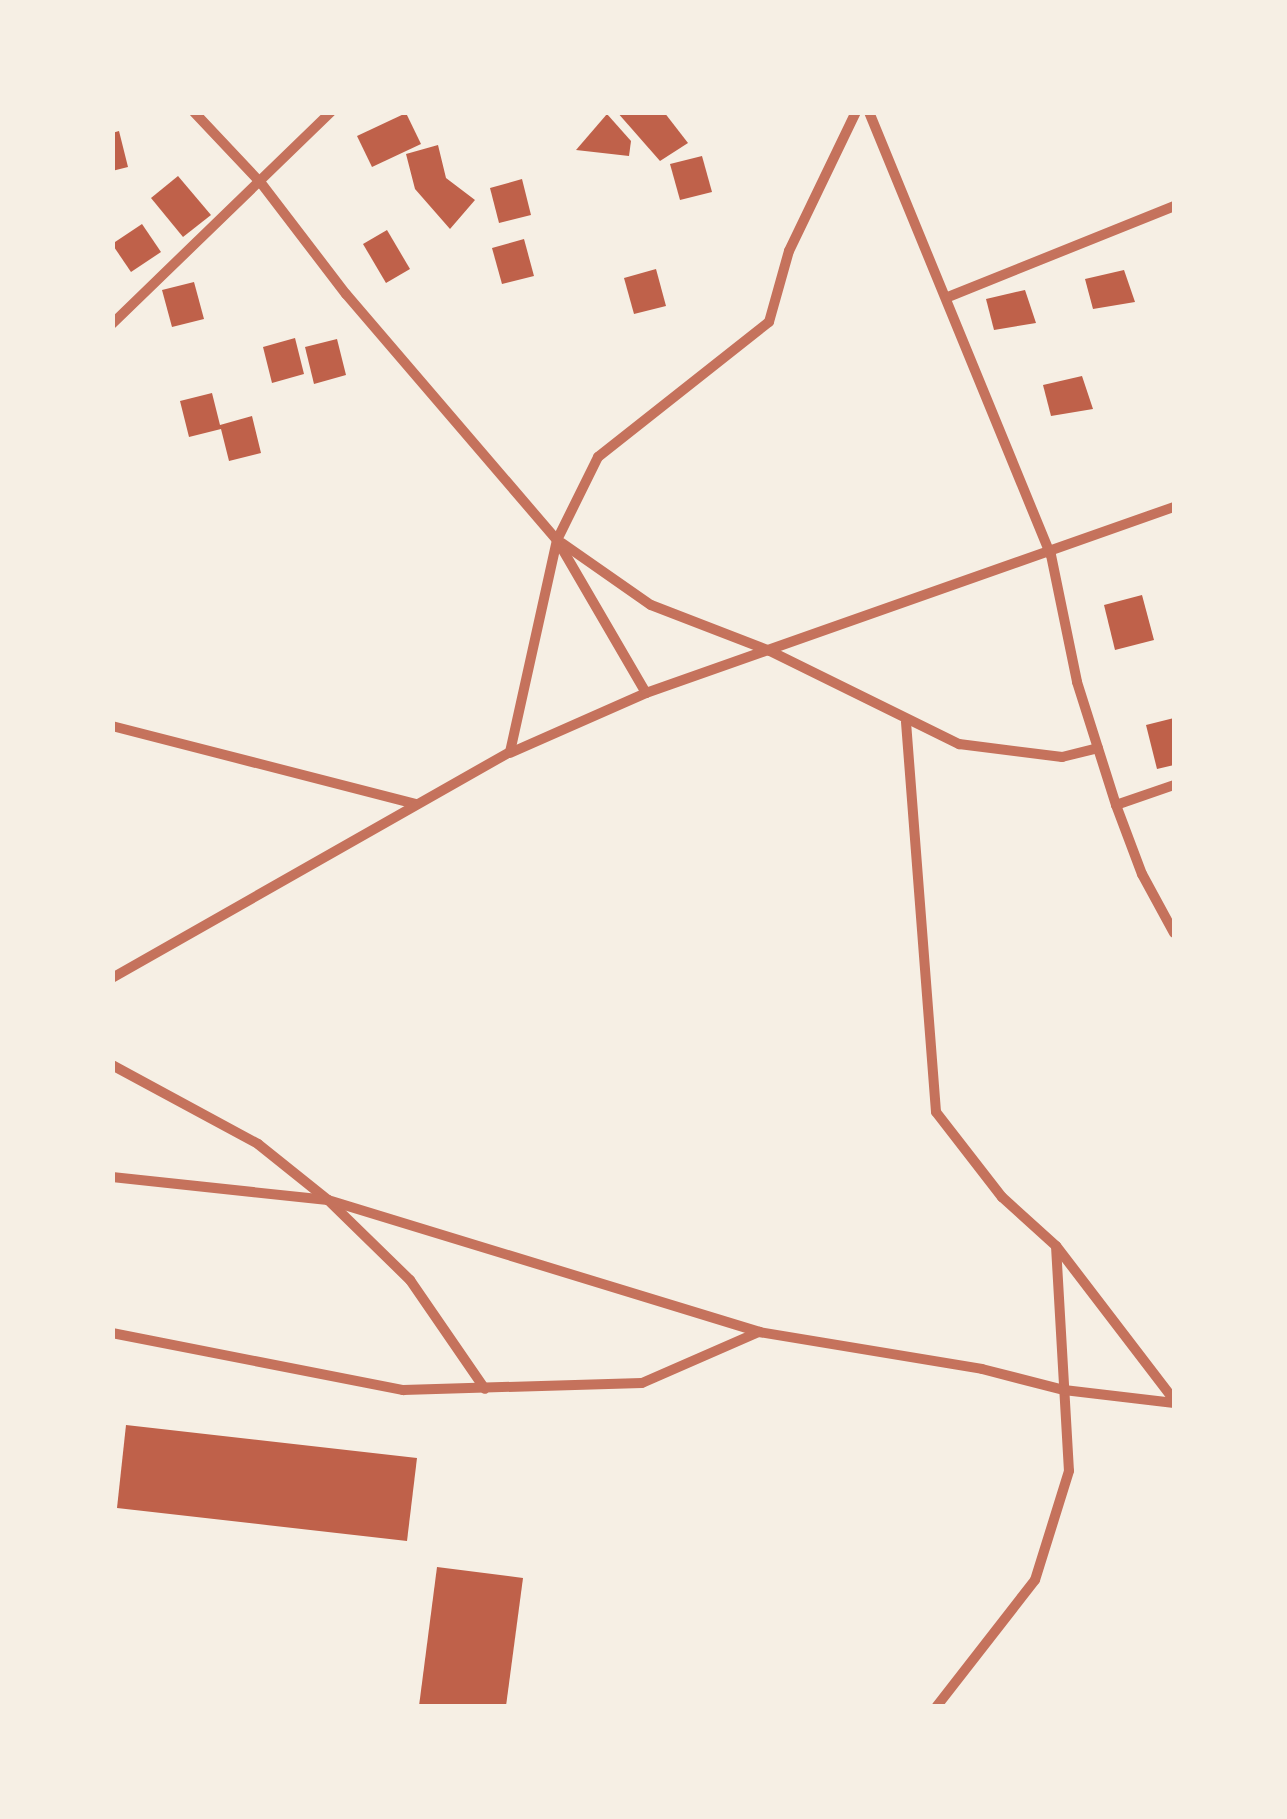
<!DOCTYPE html>
<style>
body{margin:0}
#map{position:relative;width:1287px;height:1819px;overflow:hidden;background:#f6efe4;font-family:"Noto Sans",sans-serif}
div>[style]{position:absolute}
.building>*{inset:0;background:#bf614a}
.minor>*{height:10px;margin:-5px;padding:0 5px;transform-origin:5px;border-radius:5px;background:#c5725c}
span{translate:-50% -50%;white-space:nowrap;text-align:center;line-height:1.15;-webkit-text-stroke:8px #f6efe4;paint-order:stroke}
.frame{position:absolute;inset:0;border:115px solid #f6efe4;pointer-events:none}
</style>
<div id="map">
<div class="building">
<i style="clip-path:polygon(617px 112px,664px 112px,688px 143px,660px 161px)"></i>
<i style="clip-path:polygon(406px 113px,421px 144px,372px 167px,357px 136px)"></i>
<i style="clip-path:polygon(607px 114px,631px 141px,629px 156px,576px 150px)"></i>
<i style="clip-path:polygon(119px 131px,128px 167px,112px 171px,112px 133px)"></i>
<i style="clip-path:polygon(438px 145px,446px 178px,475px 200px,450px 229px,415px 189px,406px 154px)"></i>
<i style="clip-path:polygon(702px 156px,712px 192px,680px 200px,670px 164px)"></i>
<i style="clip-path:polygon(178px 176px,211px 215px,183px 237px,151px 198px)"></i>
<i style="clip-path:polygon(522px 179px,531px 215px,499px 223px,490px 188px)"></i>
<i style="clip-path:polygon(142px 224px,161px 252px,131px 272px,112px 244px)"></i>
<i style="clip-path:polygon(387px 230px,410px 269px,386px 283px,363px 244px)"></i>
<i style="clip-path:polygon(524px 239px,534px 276px,502px 284px,492px 248px)"></i>
<i style="clip-path:polygon(656px 269px,666px 306px,634px 314px,624px 278px)"></i>
<i style="clip-path:polygon(1124px 270px,1135px 302px,1093px 309px,1085px 279px)"></i>
<i style="clip-path:polygon(194px 282px,204px 319px,172px 327px,162px 290px)"></i>
<i style="clip-path:polygon(1025px 290px,1036px 323px,994px 330px,986px 299px)"></i>
<i style="clip-path:polygon(295px 338px,304px 374px,272px 383px,263px 347px)"></i>
<i style="clip-path:polygon(337px 339px,346px 375px,314px 384px,305px 347px)"></i>
<i style="clip-path:polygon(1082px 376px,1093px 409px,1051px 416px,1043px 385px)"></i>
<i style="clip-path:polygon(212px 393px,220px 425px,252px 416px,261px 453px,229px 461px,221px 429px,189px 437px,180px 401px)"></i>
<i style="clip-path:polygon(1142px 595px,1154px 640px,1115px 650px,1104px 605px)"></i>
<i style="clip-path:polygon(1174px 718px,1174px 765px,1157px 769px,1146px 725px)"></i>
<i style="clip-path:polygon(126px 1425px,417px 1458px,407px 1541px,117px 1508px)"></i>
<i style="clip-path:polygon(437px 1567px,523px 1578px,506px 1706px,419px 1706px)"></i>
</div>
<div class="minor">
<i style="left:194px;top:112px;width:98px;rotate:46.7deg"></i>
<i style="left:261px;top:183px;width:140px;rotate:52.6deg"></i>
<i style="left:346px;top:294px;width:324px;rotate:49.4deg"></i>
<i style="left:557px;top:540px;width:177px;rotate:59.8deg"></i>
<i style="left:869px;top:112px;width:479px;rotate:67.7deg"></i>
<i style="left:1051px;top:555px;width:130px;rotate:78.4deg"></i>
<i style="left:1077px;top:682px;width:129px;rotate:72.4deg"></i>
<i style="left:1116px;top:805px;width:74px;rotate:69.4deg"></i>
<i style="left:1142px;top:874px;width:67px;rotate:61.5deg"></i>
<i style="left:948px;top:297px;width:244px;rotate:-21.9deg"></i>
<i style="left:112px;top:324px;width:305px;rotate:-44.1deg"></i>
<i style="left:562px;top:543px;width:108px;rotate:34.9deg"></i>
<i style="left:651px;top:605px;width:128px;rotate:21.1deg"></i>
<i style="left:770px;top:651px;width:211px;rotate:26.2deg"></i>
<i style="left:959px;top:744px;width:104px;rotate:7.2deg"></i>
<i style="left:1062px;top:757px;width:37px;rotate:-14deg"></i>
<i style="left:906px;top:722px;width:391px;rotate:85.6deg"></i>
<i style="left:936px;top:1112px;width:108px;rotate:52.2deg"></i>
<i style="left:1002px;top:1197px;width:73px;rotate:42.2deg"></i>
<i style="left:1056px;top:1246px;width:225px;rotate:86.7deg"></i>
<i style="left:1069px;top:1471px;width:114px;rotate:107.3deg"></i>
<i style="left:1035px;top:1580px;width:160px;rotate:127.9deg"></i>
<i style="left:112px;top:726px;width:314px;rotate:14.4deg"></i>
<i style="left:510px;top:753px;width:149px;rotate:-23.8deg"></i>
<i style="left:646px;top:693px;width:560px;rotate:-19.41deg"></i>
<i style="left:1116px;top:805px;width:61px;rotate:-19deg"></i>
<i style="left:112px;top:978px;width:458px;rotate:-29.6deg"></i>
<i style="left:510px;top:752px;width:217px;rotate:-77.5deg"></i>
<i style="left:557px;top:540px;width:93px;rotate:-63.7deg"></i>
<i style="left:598px;top:457px;width:218px;rotate:-38.3deg"></i>
<i style="left:769px;top:322px;width:74px;rotate:-74.3deg"></i>
<i style="left:789px;top:251px;width:154px;rotate:-64.3deg"></i>
<i style="left:112px;top:1065px;width:166px;rotate:28.4deg"></i>
<i style="left:258px;top:1144px;width:90px;rotate:38.7deg"></i>
<i style="left:328px;top:1200px;width:115px;rotate:44.3deg"></i>
<i style="left:410px;top:1280px;width:132px;rotate:55.5deg"></i>
<i style="left:112px;top:1177px;width:217px;rotate:6.1deg"></i>
<i style="left:328px;top:1200px;width:451px;rotate:17deg"></i>
<i style="left:1057px;top:1247px;width:193px;rotate:52.6deg"></i>
<i style="left:112px;top:1333px;width:297px;rotate:11.1deg"></i>
<i style="left:403px;top:1390px;width:239px;rotate:-1.7deg"></i>
<i style="left:642px;top:1383px;width:128px;rotate:-23.6deg"></i>
<i style="left:759px;top:1332px;width:226px;rotate:9.4deg"></i>
<i style="left:982px;top:1369px;width:85px;rotate:14.4deg"></i>
<i style="left:1064px;top:1390px;width:111px;rotate:6.7deg"></i>
</div>
<div class="frame"></div>
</div>
